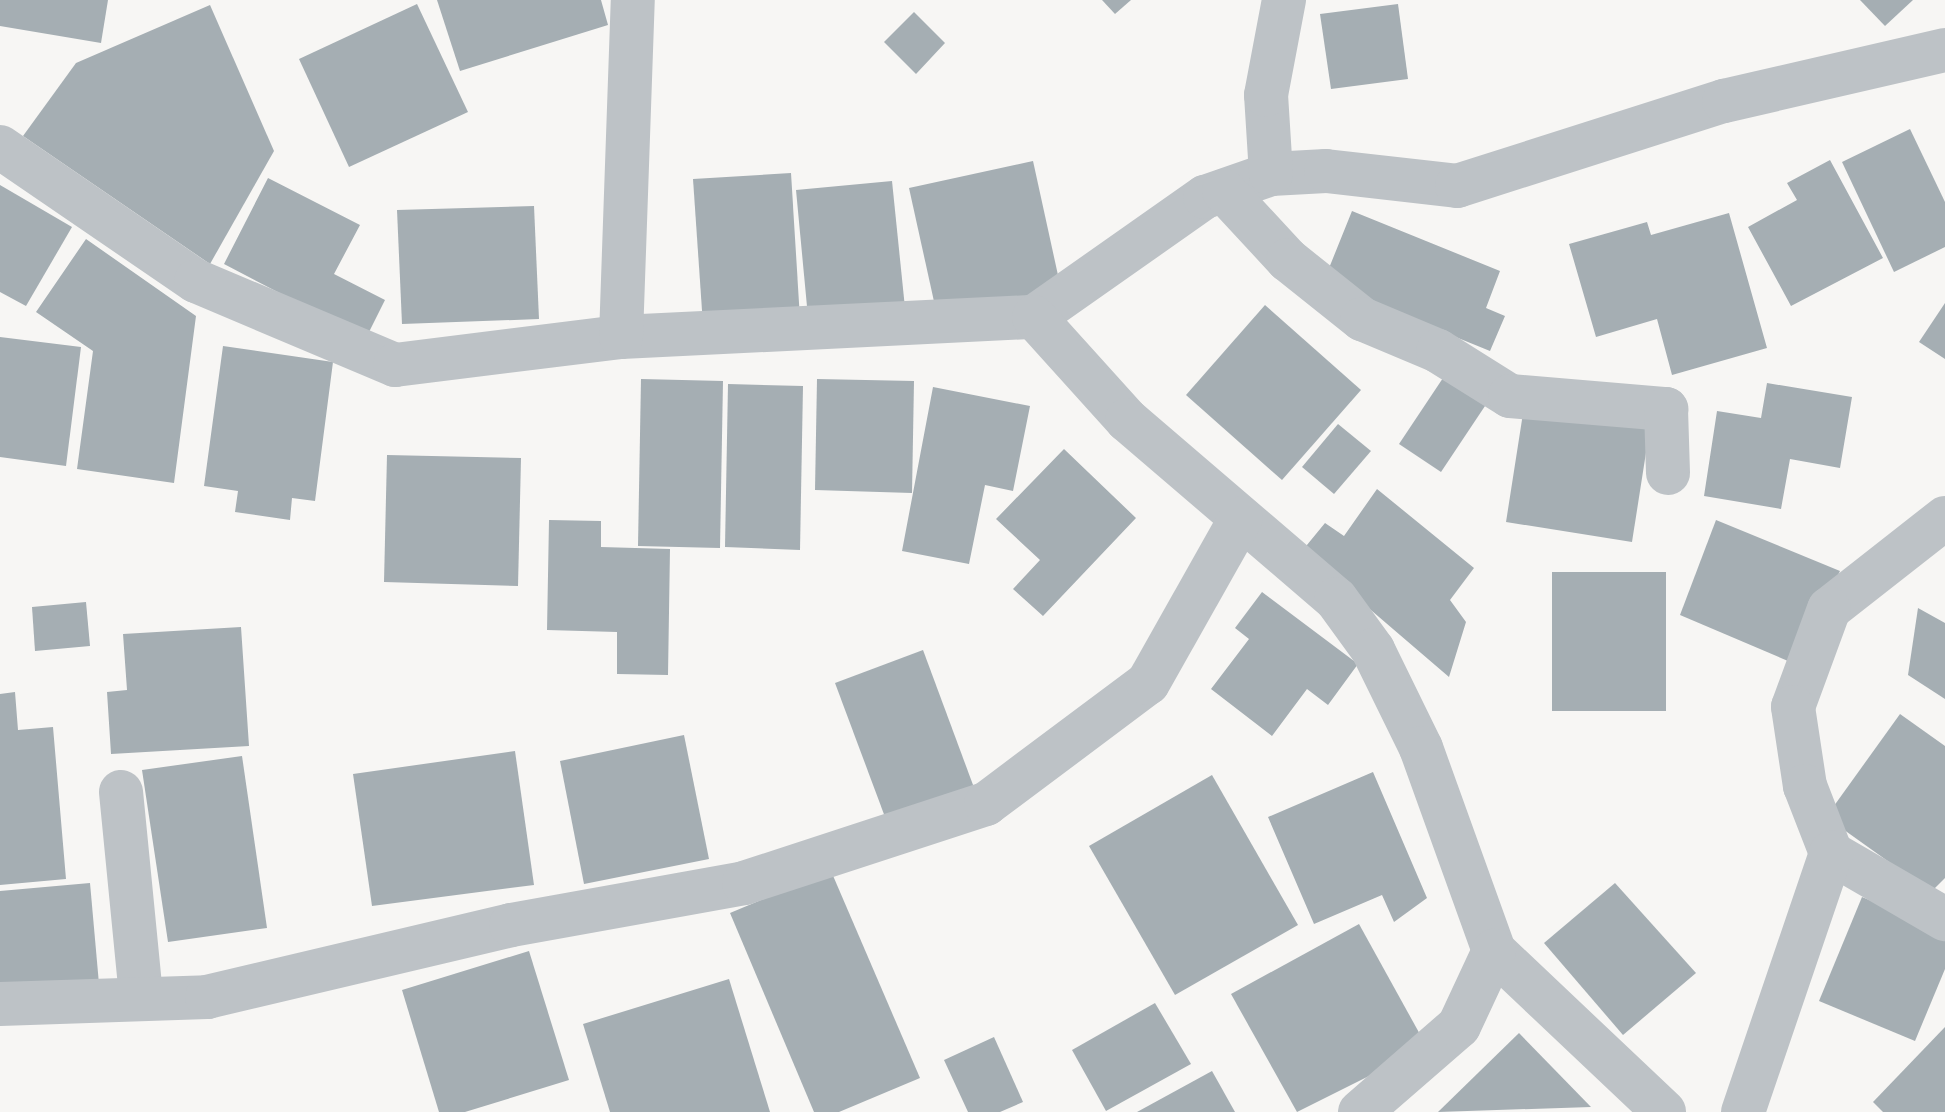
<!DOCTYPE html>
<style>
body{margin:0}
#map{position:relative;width:1945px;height:1112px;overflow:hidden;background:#f7f6f4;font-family:Helvetica,sans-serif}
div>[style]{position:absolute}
.building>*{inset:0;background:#a5aeb3}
.minor>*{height:44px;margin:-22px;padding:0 22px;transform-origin:22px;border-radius:22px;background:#bdc2c6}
span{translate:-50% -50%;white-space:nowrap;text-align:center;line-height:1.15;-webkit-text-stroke:8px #fff;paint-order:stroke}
</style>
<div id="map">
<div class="building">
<i style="clip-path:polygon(0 0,108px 0,101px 43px,0 26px)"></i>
<i style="clip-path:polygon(437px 0,601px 0,608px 25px,460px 71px)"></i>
<i style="clip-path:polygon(1102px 0,1131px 0,1115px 14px)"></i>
<i style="clip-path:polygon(1860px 0,1913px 0,1885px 26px)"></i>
<i style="clip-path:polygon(417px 4px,468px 112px,349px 167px,299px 59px)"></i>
<i style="clip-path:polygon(1398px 4px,1408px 79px,1331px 89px,1320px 14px)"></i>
<i style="clip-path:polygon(210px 5px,274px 151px,210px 264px,23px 136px,76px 63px)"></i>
<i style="clip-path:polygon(914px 12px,945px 43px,916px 74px,884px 42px)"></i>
<i style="clip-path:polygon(1910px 129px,1945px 202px,1945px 247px,1894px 272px,1842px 162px)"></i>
<i style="clip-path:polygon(1830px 160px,1883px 258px,1791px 306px,1748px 227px,1797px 200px,1787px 183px)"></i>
<i style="clip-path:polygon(1033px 161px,1061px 289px,937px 315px,909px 188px)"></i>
<i style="clip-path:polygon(791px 173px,800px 319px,703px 325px,693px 179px)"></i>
<i style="clip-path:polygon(268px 178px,360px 225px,334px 274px,385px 300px,366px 338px,224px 264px)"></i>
<i style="clip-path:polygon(892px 181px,905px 308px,808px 317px,796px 190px)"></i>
<i style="clip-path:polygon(0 185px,72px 227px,26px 306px,0 292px)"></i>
<i style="clip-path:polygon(534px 206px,539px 319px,402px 324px,397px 210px)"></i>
<i style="clip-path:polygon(1352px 211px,1500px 271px,1486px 308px,1505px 316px,1490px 351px,1323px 283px)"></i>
<i style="clip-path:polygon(1729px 213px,1767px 348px,1672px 375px,1657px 319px,1596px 337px,1569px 244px,1647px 222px,1651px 235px)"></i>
<i style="clip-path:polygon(86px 239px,196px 316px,174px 483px,77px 469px,93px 351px,36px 312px)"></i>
<i style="clip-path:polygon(1945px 303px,1945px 359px,1919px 342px)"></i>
<i style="clip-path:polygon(1265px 305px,1361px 390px,1282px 480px,1186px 395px)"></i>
<i style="clip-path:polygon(0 337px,81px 347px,66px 466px,0 457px)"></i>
<i style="clip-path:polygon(223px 346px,333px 362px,315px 501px,292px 498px,290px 520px,235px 512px,238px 491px,204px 486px)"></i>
<i style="clip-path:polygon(1445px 375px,1487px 403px,1441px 472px,1399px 444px)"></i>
<i style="clip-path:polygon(641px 379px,723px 381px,720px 548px,638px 546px)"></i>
<i style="clip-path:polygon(817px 379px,914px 381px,912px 493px,815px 490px)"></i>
<i style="clip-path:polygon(1767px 383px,1852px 397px,1840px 468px,1790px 459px,1781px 509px,1704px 496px,1717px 411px,1761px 418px)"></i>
<i style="clip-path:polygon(728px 384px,803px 386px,800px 550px,725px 547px)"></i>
<i style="clip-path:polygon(933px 387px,1030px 406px,1013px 491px,985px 485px,969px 564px,902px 551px)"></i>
<i style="clip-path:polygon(1524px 407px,1650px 427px,1632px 542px,1506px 522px)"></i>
<i style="clip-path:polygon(1338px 424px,1371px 451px,1334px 494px,1302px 467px)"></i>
<i style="clip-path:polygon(1064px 449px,1136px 518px,1043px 616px,1013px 589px,1040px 560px,996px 519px)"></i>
<i style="clip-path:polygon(387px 455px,521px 458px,518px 586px,384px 582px)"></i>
<i style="clip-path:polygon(1377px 489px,1474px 568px,1450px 600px,1466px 622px,1449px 677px,1302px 551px,1325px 523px,1344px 536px)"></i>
<i style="clip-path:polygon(549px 520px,601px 521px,601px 547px,670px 549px,668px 675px,617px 674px,617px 632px,547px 630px)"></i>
<i style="clip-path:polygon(1716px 520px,1840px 571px,1795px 664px,1680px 615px)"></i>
<i style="clip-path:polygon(1552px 572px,1666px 572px,1666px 711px,1552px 711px)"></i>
<i style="clip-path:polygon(1262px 592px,1358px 664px,1328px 705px,1307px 689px,1272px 736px,1211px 689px,1249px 639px,1235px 628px)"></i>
<i style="clip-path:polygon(86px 602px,90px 646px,35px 651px,32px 607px)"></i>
<i style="clip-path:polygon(1918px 608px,1945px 623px,1945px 699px,1908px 675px)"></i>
<i style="clip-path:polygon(241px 627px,249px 746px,111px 754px,107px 692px,127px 690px,123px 634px)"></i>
<i style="clip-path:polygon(923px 650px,976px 793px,888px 825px,835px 683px)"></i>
<i style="clip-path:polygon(15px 692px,18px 730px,53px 727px,66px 879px,0 885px,0 694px)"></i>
<i style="clip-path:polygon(1900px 714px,1945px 746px,1945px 878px,1931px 892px,1826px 817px)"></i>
<i style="clip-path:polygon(684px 735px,709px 859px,584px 884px,560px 761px)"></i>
<i style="clip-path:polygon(515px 751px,534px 885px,372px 906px,353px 774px)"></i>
<i style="clip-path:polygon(242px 756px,267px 928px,168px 942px,142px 770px)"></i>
<i style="clip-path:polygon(1373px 772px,1427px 898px,1394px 922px,1382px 895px,1314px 924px,1268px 817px)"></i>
<i style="clip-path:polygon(1212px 775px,1298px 925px,1175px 995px,1089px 846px)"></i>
<i style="clip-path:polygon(831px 871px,920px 1078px,839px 1112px,814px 1112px,730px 913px)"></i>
<i style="clip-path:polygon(90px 883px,99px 984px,0 993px,0 891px)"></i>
<i style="clip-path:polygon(1615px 883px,1696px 973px,1623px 1035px,1544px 943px)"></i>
<i style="clip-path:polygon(1862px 897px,1945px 931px,1945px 969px,1915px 1041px,1819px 1001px)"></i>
<i style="clip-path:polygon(1359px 924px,1427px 1047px,1297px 1112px,1231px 994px)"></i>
<i style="clip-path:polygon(529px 951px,569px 1080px,465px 1112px,439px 1112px,402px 990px)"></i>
<i style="clip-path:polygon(729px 979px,770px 1112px,610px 1112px,583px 1024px)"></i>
<i style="clip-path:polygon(1155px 1003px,1191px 1064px,1106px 1111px,1072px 1050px)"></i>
<i style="clip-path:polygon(1945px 1027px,1945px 1112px,1883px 1112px,1873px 1102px)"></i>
<i style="clip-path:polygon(1519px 1033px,1591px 1107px,1438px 1112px)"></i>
<i style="clip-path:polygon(994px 1037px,1023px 1102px,1000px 1112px,968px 1112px,944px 1060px)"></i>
<i style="clip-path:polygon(1212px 1071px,1235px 1112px,1137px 1112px)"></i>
</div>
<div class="minor">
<i style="left:0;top:147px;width:237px;rotate:34.4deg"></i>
<i style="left:196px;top:281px;width:216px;rotate:22.9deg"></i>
<i style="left:395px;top:365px;width:228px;rotate:-7.1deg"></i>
<i style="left:621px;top:337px;width:413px;rotate:-2.8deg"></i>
<i style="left:1034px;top:317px;width:209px;rotate:-35.1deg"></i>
<i style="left:1205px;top:197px;width:70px;rotate:-19.2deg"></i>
<i style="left:1271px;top:174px;width:55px;rotate:-3.1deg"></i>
<i style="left:1326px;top:171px;width:132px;rotate:6.5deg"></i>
<i style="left:1457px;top:186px;width:280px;rotate:-17.7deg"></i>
<i style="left:1724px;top:101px;width:227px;rotate:-13deg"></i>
<i style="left:1271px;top:174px;width:79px;rotate:-93.6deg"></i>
<i style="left:1266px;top:95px;width:97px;rotate:-79.3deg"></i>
<i style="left:1224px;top:191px;width:94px;rotate:47.2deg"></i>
<i style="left:1288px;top:260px;width:95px;rotate:38.6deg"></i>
<i style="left:1362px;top:319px;width:82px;rotate:22.8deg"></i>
<i style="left:1438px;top:351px;width:85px;rotate:32deg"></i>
<i style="left:1510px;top:396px;width:157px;rotate:4.8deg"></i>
<i style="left:1666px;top:409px;width:64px;rotate:88.2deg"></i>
<i style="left:1034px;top:317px;width:139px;rotate:47.9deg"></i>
<i style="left:1127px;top:420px;width:275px;rotate:40.6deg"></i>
<i style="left:1336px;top:599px;width:63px;rotate:54deg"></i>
<i style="left:1373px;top:650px;width:109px;rotate:63.9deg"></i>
<i style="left:1421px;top:748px;width:216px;rotate:70.2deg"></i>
<i style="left:1494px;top:951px;width:234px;rotate:43.4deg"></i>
<i style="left:621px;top:337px;width:337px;rotate:-88deg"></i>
<i style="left:1945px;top:518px;width:147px;rotate:141.9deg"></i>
<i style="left:1829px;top:609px;width:104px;rotate:110.2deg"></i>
<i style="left:1793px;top:707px;width:80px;rotate:81.4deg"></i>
<i style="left:1805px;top:786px;width:72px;rotate:68.8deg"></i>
<i style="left:1831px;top:853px;width:132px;rotate:30.1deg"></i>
<i style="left:121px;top:792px;width:205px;rotate:84.4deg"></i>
<i style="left:0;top:1004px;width:207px;rotate:-1.9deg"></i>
<i style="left:207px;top:997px;width:312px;rotate:-13.3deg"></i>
<i style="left:511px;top:925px;width:237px;rotate:-10.2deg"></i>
<i style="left:744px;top:883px;width:255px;rotate:-18.1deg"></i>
<i style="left:986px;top:804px;width:202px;rotate:-36.8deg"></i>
<i style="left:1148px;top:683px;width:189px;rotate:-60.6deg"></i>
<i style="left:1360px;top:1112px;width:131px;rotate:-41deg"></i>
<i style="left:1459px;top:1026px;width:83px;rotate:-65deg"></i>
<i style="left:1743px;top:1112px;width:274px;rotate:-71.2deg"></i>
</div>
</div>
